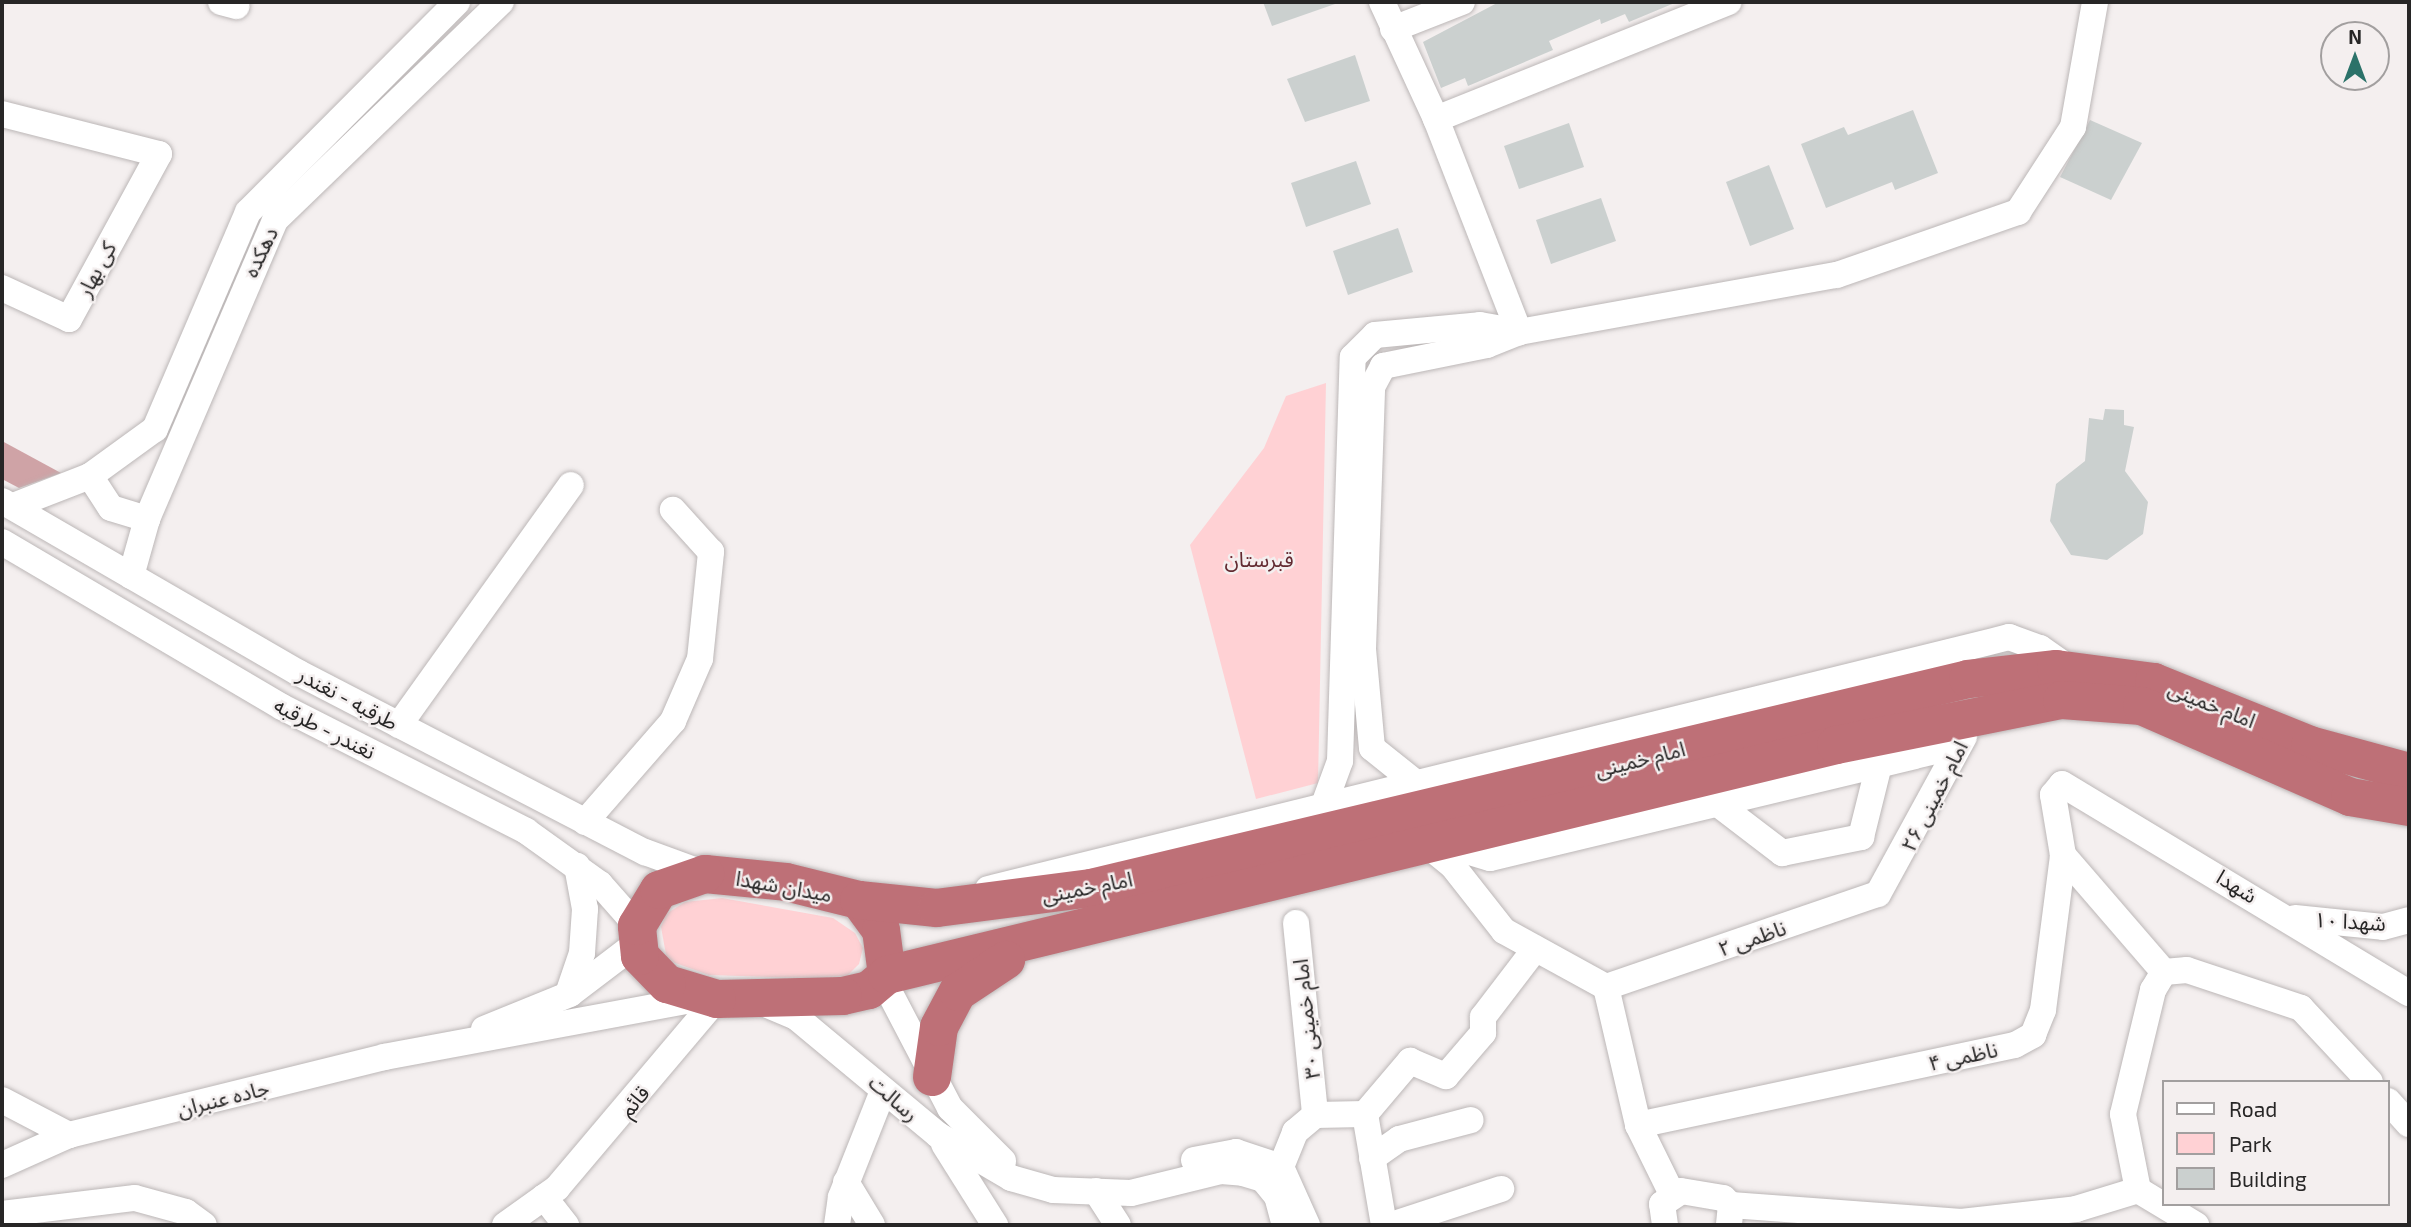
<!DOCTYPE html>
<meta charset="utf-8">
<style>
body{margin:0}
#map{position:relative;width:2411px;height:1227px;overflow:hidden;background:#f4efef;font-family:"Exo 2","Noto Sans Arabic",sans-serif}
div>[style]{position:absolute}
.green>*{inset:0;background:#ffd1d4}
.forest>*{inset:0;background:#cfa3a6}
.building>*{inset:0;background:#cbd0cf}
.roads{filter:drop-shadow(0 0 2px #bcb7b7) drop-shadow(0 0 2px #bcb7b7)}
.minor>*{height:26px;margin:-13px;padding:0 13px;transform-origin:13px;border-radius:13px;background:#fff}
.highway>*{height:38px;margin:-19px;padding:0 19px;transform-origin:19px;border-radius:19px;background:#be7077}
span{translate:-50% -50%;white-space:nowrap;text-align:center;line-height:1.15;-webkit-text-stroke:5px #f4efef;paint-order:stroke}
.street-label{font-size:21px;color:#272626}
.park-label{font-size:21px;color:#622a31}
.frame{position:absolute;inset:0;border:4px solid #272626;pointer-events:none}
.legend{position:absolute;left:2162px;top:1080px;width:228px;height:126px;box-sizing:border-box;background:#f4efef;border:2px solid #a29f9f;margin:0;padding:9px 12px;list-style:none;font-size:21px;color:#272626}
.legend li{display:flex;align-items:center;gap:14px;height:35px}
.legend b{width:35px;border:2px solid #a29f9f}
.north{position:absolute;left:2320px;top:21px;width:70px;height:70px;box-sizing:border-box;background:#f4efef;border:2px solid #a29f9f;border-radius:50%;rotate:0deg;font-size:19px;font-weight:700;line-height:28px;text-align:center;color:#272626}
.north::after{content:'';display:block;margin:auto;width:24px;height:32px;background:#2b7269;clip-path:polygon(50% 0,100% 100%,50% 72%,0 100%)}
</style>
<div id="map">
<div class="green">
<i style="clip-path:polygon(1326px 383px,1318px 783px,1256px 799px,1190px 545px,1264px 448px,1286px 396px)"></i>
<i style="clip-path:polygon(722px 898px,833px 918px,855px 933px,863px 948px,859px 964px,847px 976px,802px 978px,709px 975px,667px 960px,661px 927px,666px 914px,685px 902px)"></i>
</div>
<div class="forest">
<i style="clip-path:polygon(2px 441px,61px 473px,19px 488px,2px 479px)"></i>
</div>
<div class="building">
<i style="clip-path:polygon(1263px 2px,1334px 2px,1335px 4px,1272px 26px)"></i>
<i style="clip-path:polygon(1499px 2px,1677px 2px,1629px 22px,1625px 14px,1601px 24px,1600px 19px,1549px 41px,1553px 50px,1468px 86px,1465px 78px,1441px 88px,1423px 42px)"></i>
<i style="clip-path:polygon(1355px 55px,1370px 101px,1305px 122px,1287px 79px)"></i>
<i style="clip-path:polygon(1913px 110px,1938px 173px,1895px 190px,1892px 182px,1826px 208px,1801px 144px,1844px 127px,1848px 135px)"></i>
<i style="clip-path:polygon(2090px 120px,2142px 143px,2111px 200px,2060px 177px)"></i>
<i style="clip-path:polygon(1569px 123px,1584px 167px,1519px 189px,1504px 146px)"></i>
<i style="clip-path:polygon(1356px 161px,1371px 204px,1306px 227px,1291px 183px)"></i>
<i style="clip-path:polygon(1769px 165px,1794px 229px,1750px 246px,1726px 182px)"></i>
<i style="clip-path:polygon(1601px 198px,1616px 241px,1551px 264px,1536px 220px)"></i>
<i style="clip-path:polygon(1398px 228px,1413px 272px,1348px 295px,1333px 251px)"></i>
<i style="clip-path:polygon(2105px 409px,2124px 410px,2124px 425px,2134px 427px,2125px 471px,2148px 502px,2143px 534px,2107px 560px,2071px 555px,2050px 521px,2056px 484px,2085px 461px,2089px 418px,2103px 420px)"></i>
</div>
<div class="roads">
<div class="minor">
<i style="left:221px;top:2px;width:16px;rotate:15deg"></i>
<i style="left:1382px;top:2px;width:129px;rotate:65.2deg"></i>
<i style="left:1436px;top:119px;width:229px;rotate:68.7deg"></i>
<i style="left:1393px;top:29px;width:74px;rotate:-21.4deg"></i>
<i style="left:2px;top:114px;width:162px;rotate:14.3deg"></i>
<i style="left:159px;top:154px;width:188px;rotate:118.6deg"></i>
<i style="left:69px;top:319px;width:74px;rotate:-155.2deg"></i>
<i style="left:1436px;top:119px;width:315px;rotate:-21.8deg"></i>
<i style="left:90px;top:476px;width:38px;rotate:57deg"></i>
<i style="left:111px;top:508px;width:38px;rotate:17deg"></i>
<i style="left:2px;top:501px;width:343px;rotate:30.1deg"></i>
<i style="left:299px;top:673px;width:390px;rotate:27.4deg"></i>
<i style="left:645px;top:852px;width:64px;rotate:20.1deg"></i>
<i style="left:13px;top:506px;width:83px;rotate:-21.3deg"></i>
<i style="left:90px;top:476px;width:80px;rotate:-35.9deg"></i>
<i style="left:155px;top:429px;width:236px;rotate:-66.8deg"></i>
<i style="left:248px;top:212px;width:296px;rotate:-45.1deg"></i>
<i style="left:2px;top:542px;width:325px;rotate:30.5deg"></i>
<i style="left:282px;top:707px;width:274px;rotate:26.9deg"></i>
<i style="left:526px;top:831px;width:91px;rotate:35.6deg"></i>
<i style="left:600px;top:884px;width:56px;rotate:48.6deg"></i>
<i style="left:131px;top:576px;width:59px;rotate:-74.3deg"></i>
<i style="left:147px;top:519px;width:325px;rotate:-66.8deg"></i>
<i style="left:275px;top:220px;width:314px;rotate:-44deg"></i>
<i style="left:399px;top:725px;width:295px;rotate:-54.4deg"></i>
<i style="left:1412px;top:780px;width:51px;rotate:-141.3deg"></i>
<i style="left:1372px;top:748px;width:99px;rotate:-95.2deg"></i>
<i style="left:1363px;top:649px;width:262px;rotate:-88deg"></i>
<i style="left:1372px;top:387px;width:24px;rotate:-62deg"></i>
<i style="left:1383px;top:366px;width:106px;rotate:-11.4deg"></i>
<i style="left:1487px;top:345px;width:35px;rotate:-22deg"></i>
<i style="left:1519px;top:332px;width:323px;rotate:-10.2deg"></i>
<i style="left:1837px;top:275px;width:192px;rotate:-19.2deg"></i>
<i style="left:2018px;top:212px;width:101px;rotate:-57.1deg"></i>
<i style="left:2073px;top:127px;width:127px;rotate:-80deg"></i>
<i style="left:1325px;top:802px;width:44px;rotate:-69.9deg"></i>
<i style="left:1340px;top:761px;width:404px;rotate:-88.2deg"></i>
<i style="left:1353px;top:357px;width:31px;rotate:-45deg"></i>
<i style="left:1375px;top:335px;width:105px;rotate:-5.4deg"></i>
<i style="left:1480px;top:325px;width:40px;rotate:10deg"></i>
<i style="left:1718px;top:804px;width:81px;rotate:37.4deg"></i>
<i style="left:1782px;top:853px;width:81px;rotate:-11.4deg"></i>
<i style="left:1861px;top:837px;width:74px;rotate:-76deg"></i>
<i style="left:585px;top:822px;width:134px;rotate:-48.9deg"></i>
<i style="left:673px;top:721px;width:68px;rotate:-66.5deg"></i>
<i style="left:700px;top:659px;width:108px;rotate:-84.1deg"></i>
<i style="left:711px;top:552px;width:57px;rotate:-132.1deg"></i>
<i style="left:1440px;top:843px;width:52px;rotate:16.7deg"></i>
<i style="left:1490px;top:858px;width:481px;rotate:-13.5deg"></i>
<i style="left:1427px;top:845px;width:32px;rotate:39deg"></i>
<i style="left:1452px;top:865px;width:84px;rotate:51.8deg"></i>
<i style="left:1504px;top:931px;width:116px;rotate:28.8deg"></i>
<i style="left:2063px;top:855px;width:155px;rotate:49.2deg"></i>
<i style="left:988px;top:889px;width:1052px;rotate:-13.86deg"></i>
<i style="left:2009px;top:637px;width:33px;rotate:20deg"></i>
<i style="left:2040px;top:648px;width:37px;rotate:35deg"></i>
<i style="left:2295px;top:918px;width:88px;rotate:5.8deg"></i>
<i style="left:2383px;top:927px;width:27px;rotate:-15deg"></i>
<i style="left:1296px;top:923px;width:193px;rotate:84.3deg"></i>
<i style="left:882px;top:978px;width:147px;rotate:62.4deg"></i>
<i style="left:950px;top:1108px;width:75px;rotate:45deg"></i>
<i style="left:1606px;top:987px;width:287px;rotate:-18.9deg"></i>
<i style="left:1878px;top:894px;width:179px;rotate:-61.3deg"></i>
<i style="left:1606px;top:987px;width:142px;rotate:76.9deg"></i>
<i style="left:1638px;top:1125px;width:77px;rotate:63.8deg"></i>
<i style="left:568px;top:994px;width:43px;rotate:-71.1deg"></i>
<i style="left:582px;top:953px;width:44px;rotate:-86.1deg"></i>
<i style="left:585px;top:909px;width:44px;rotate:-100.5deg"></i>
<i style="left:763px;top:1003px;width:36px;rotate:23deg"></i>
<i style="left:796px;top:1017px;width:185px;rotate:39.7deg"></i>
<i style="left:938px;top:1135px;width:85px;rotate:30.5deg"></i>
<i style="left:1011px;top:1178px;width:44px;rotate:15.9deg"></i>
<i style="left:1053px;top:1190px;width:78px;rotate:2.2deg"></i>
<i style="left:1131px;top:1193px;width:93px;rotate:-13.7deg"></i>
<i style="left:1221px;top:1171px;width:22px;rotate:5deg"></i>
<i style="left:1243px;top:1173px;width:21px;rotate:17deg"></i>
<i style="left:1263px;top:1179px;width:22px;rotate:51deg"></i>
<i style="left:1277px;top:1196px;width:30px;rotate:75deg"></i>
<i style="left:484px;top:1029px;width:93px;rotate:-22.1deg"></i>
<i style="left:570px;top:994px;width:84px;rotate:-37.3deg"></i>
<i style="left:2px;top:1100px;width:76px;rotate:27.6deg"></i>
<i style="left:2388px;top:1101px;width:31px;rotate:48deg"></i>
<i style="left:1365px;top:1114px;width:113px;rotate:80.3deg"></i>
<i style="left:1638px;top:1125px;width:385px;rotate:-12deg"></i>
<i style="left:2015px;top:1045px;width:21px;rotate:-29deg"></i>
<i style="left:2033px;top:1035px;width:27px;rotate:-68deg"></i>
<i style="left:2043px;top:1010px;width:156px;rotate:-82.6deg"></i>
<i style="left:2063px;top:855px;width:61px;rotate:-99.5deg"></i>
<i style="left:2053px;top:795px;width:14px;rotate:-51deg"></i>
<i style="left:2062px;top:784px;width:405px;rotate:31.1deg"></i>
<i style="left:944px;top:1144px;width:96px;rotate:57.8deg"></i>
<i style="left:1372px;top:1158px;width:33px;rotate:-35deg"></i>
<i style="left:1399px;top:1139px;width:74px;rotate:-14.8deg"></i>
<i style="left:1194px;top:1160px;width:43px;rotate:-10.8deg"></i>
<i style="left:1236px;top:1152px;width:47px;rotate:18.4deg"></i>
<i style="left:1281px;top:1167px;width:64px;rotate:65.9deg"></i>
<i style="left:2px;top:1165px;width:73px;rotate:-24.1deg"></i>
<i style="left:69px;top:1135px;width:325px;rotate:-13.9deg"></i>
<i style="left:384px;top:1057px;width:323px;rotate:-10.5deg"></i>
<i style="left:1281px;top:1167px;width:38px;rotate:-68deg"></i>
<i style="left:1295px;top:1132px;width:26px;rotate:-40deg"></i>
<i style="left:1315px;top:1115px;width:50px;rotate:-1.1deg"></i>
<i style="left:1365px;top:1114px;width:70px;rotate:-49.7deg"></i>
<i style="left:1410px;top:1061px;width:39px;rotate:23deg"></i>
<i style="left:1446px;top:1076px;width:57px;rotate:-49.3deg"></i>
<i style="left:1483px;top:1033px;width:16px;rotate:-90deg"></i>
<i style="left:1483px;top:1017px;width:86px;rotate:-52.6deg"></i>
<i style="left:846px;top:1182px;width:50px;rotate:58.8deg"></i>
<i style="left:2138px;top:1190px;width:77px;rotate:-101.2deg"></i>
<i style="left:2123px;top:1114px;width:128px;rotate:-76.4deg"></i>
<i style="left:2153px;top:990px;width:21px;rotate:-59deg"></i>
<i style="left:2164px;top:972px;width:23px;rotate:-5deg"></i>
<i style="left:2187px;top:970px;width:120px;rotate:18.4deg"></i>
<i style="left:2301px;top:1008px;width:101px;rotate:47deg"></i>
<i style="left:2138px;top:1190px;width:68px;rotate:31.1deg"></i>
<i style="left:1096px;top:1191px;width:40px;rotate:57.1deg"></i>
<i style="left:544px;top:1197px;width:36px;rotate:52deg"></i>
<i style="left:1731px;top:1205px;width:231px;rotate:4.2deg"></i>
<i style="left:1961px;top:1222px;width:116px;rotate:-6.4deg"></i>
<i style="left:2076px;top:1209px;width:65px;rotate:-17deg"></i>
<i style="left:2px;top:1214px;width:134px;rotate:-6.9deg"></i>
<i style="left:135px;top:1198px;width:53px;rotate:15.4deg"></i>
<i style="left:186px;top:1212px;width:22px;rotate:36deg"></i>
<i style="left:505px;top:1225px;width:64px;rotate:-35.4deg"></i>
<i style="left:557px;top:1188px;width:248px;rotate:-49.8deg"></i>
<i style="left:837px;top:1225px;width:28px;rotate:-82deg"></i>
<i style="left:841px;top:1197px;width:114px;rotate:-68.4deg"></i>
<i style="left:1391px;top:1225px;width:116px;rotate:-18.1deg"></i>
<i style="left:1665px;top:1225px;width:21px;rotate:-98deg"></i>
<i style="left:1662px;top:1204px;width:23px;rotate:-34deg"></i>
<i style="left:1681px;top:1191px;width:43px;rotate:9.5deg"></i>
<i style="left:1723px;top:1198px;width:11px;rotate:41deg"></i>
<i style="left:1731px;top:1205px;width:20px;rotate:96deg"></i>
</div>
<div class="highway">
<i style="left:705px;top:874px;width:81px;rotate:5.6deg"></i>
<i style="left:786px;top:882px;width:75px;rotate:13.9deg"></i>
<i style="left:859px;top:900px;width:37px;rotate:54deg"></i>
<i style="left:881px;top:930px;width:45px;rotate:82.4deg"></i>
<i style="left:887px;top:975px;width:23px;rotate:140deg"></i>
<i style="left:869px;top:990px;width:27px;rotate:167deg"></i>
<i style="left:843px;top:996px;width:126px;rotate:178.6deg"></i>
<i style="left:717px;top:999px;width:52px;rotate:-163.3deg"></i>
<i style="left:667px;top:984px;width:39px;rotate:-134deg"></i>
<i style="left:640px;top:956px;width:30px;rotate:-96deg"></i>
<i style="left:637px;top:926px;width:42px;rotate:-58.6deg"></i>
<i style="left:659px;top:890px;width:49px;rotate:-19.2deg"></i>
<i style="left:859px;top:900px;width:78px;rotate:5.9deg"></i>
<i style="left:937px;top:908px;width:155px;rotate:-7.4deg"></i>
<i style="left:1091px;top:888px;width:902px;rotate:-13.4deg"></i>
<i style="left:1968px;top:679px;width:89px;rotate:-6.5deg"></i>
<i style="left:2056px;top:669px;width:99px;rotate:7.6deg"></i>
<i style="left:2154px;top:682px;width:168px;rotate:22deg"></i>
<i style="left:2310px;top:745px;width:103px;rotate:15.3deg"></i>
<i style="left:887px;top:975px;width:976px;rotate:-13.62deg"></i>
<i style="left:1836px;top:745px;width:230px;rotate:-11.3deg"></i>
<i style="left:2062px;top:700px;width:80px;rotate:4.3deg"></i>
<i style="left:2142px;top:706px;width:227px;rotate:23.6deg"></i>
<i style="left:2350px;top:797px;width:60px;rotate:9.6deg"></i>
<i style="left:932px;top:1077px;width:50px;rotate:-82deg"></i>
<i style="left:939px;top:1027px;width:40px;rotate:-62deg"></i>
<i style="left:958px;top:992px;width:58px;rotate:-33.7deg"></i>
</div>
</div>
<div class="street-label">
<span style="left:260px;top:252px;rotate:-64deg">دهکده</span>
<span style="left:96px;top:269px;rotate:-62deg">کی بهار</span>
<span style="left:348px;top:698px;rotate:28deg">طرقبه - نغندر</span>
<span style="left:2212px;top:704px;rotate:22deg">امام خمینی</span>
<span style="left:325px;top:728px;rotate:27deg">نغندر - طرقبه</span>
<span style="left:1640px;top:759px;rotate:-14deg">امام خمینی</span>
<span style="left:1934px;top:796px;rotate:-63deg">امام خمینی ۲۶</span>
<span style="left:784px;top:886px;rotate:10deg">میدان شهدا</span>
<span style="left:2237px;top:886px;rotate:32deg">شهدا</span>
<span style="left:1087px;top:887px;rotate:-11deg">امام خمینی</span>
<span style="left:2350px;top:921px;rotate:3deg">شهدا ۱۰</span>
<span style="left:1752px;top:938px;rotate:-19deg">ناظمی ۲</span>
<span style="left:1306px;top:1019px;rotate:-96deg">امام خمینی ۳۰</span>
<span style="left:1963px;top:1056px;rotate:-12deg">ناظمی ۴</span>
<span style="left:223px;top:1098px;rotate:-14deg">جاده عنبران</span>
<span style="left:894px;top:1098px;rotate:41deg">رسالت</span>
<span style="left:634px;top:1101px;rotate:-49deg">قائم</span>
</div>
<div class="park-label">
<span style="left:1259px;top:559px">قبرستان</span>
</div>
<div class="frame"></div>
<ul class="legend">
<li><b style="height:9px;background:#fff"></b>Road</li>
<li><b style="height:19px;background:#ffd1d4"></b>Park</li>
<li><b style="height:19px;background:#cbd0cf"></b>Building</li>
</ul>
<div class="north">N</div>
</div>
